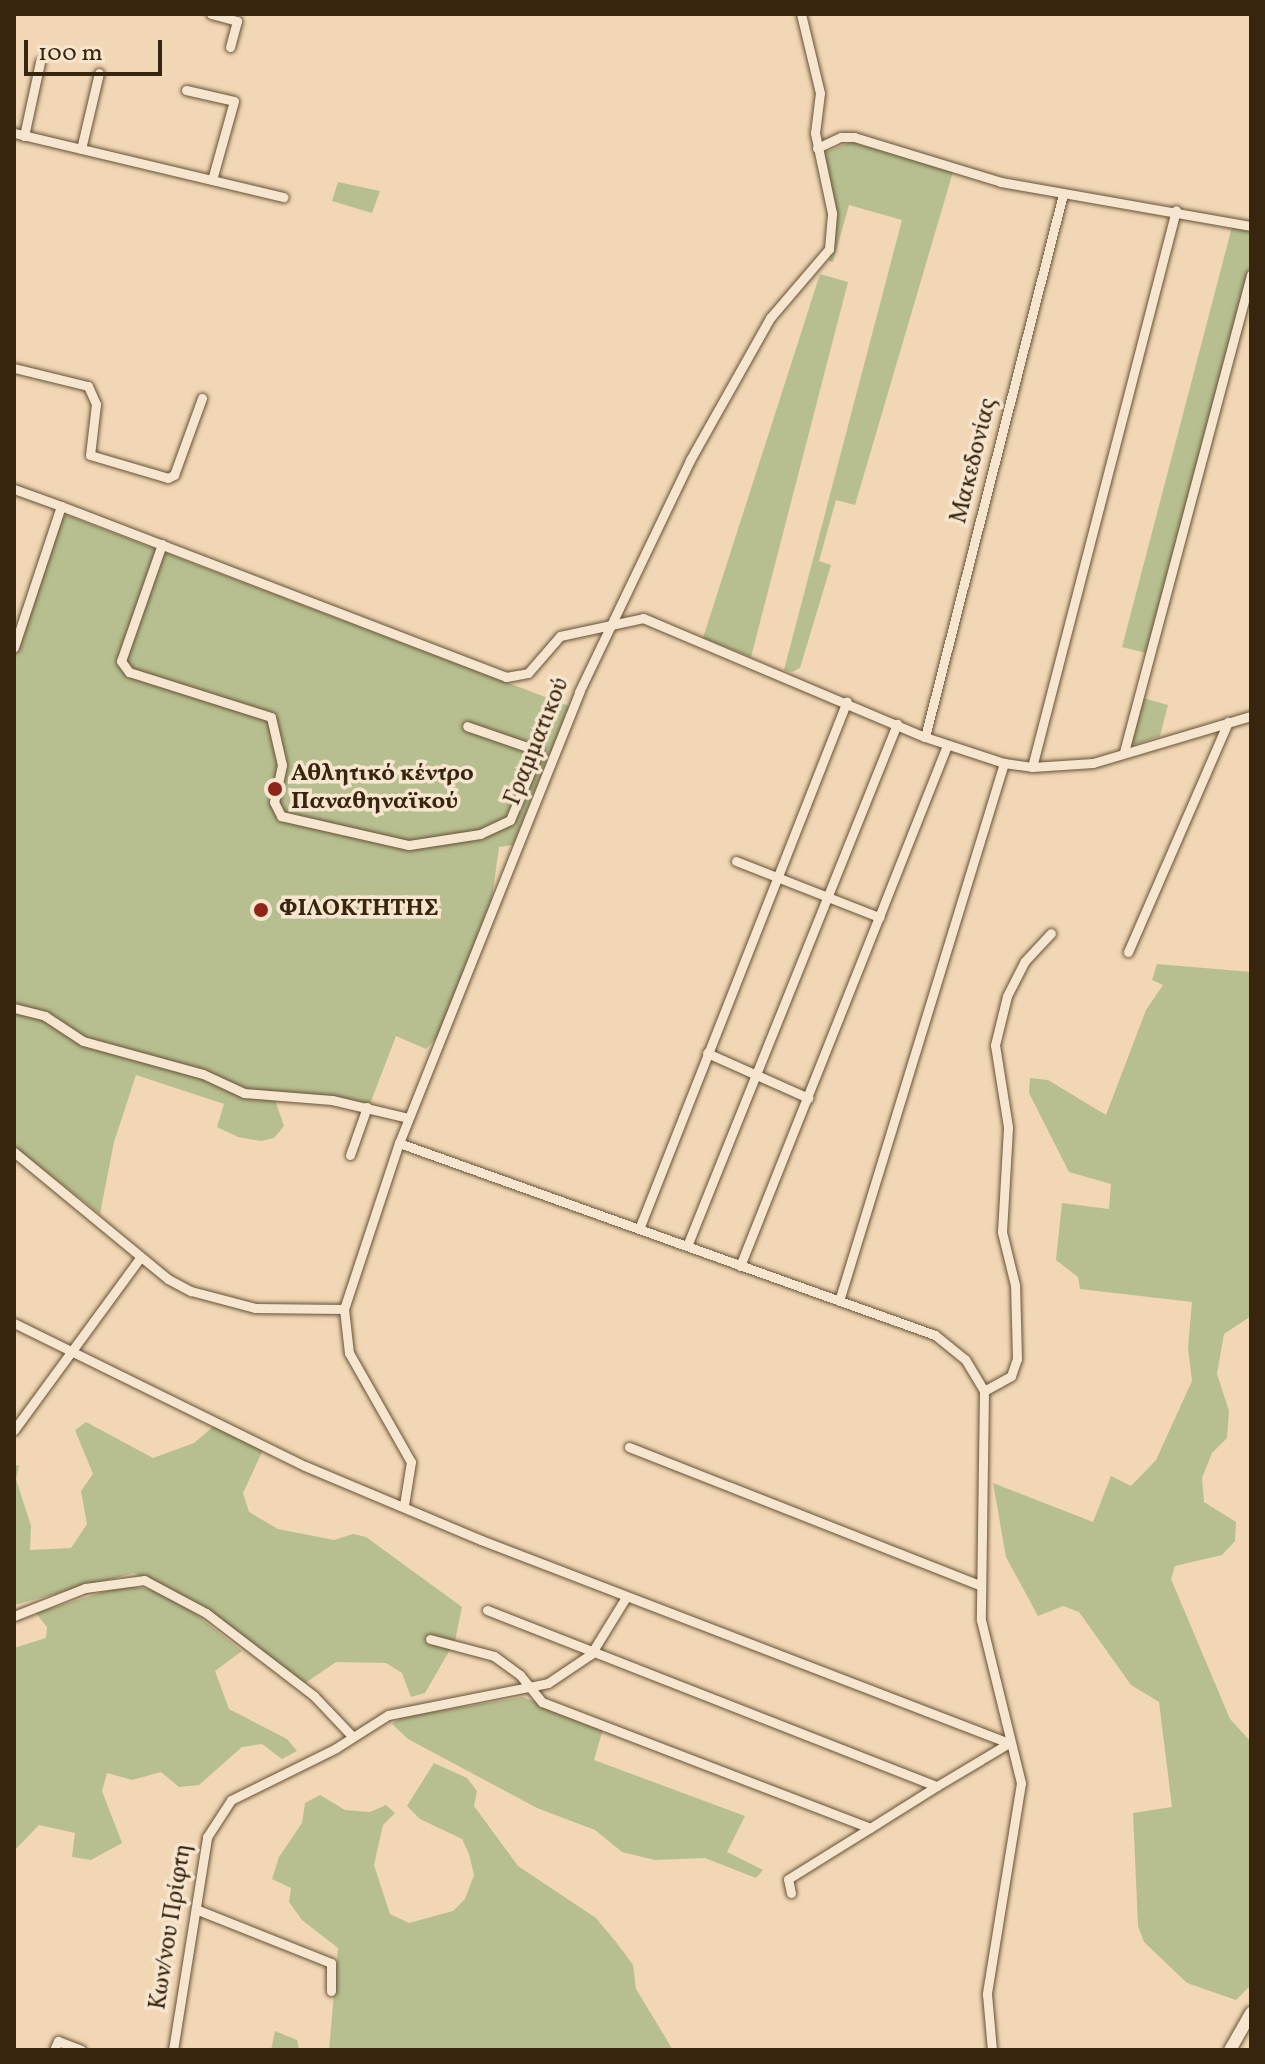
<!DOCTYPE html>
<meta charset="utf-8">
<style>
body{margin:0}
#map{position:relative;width:1265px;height:2064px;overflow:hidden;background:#f1d7b5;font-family:Vollkorn,serif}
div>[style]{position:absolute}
.green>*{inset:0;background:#b7bf90}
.roads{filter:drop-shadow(0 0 2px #665238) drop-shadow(0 0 2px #665238)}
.street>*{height:9px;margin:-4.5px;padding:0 4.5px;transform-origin:4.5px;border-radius:4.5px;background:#f6e5cf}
.secondary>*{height:12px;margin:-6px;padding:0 6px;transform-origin:6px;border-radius:6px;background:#f6e5cf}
.dots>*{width:22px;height:22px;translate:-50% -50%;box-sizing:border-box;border:4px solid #f6e5cf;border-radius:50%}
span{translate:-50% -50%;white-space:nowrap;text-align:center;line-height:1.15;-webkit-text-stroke:7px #f6e5cf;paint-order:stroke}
.street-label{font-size:24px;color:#37250e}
.poi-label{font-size:24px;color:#37250e;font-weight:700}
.left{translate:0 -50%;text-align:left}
.frame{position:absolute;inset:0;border:16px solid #37250e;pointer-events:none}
.scale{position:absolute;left:24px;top:40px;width:138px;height:36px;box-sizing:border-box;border:4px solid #37250e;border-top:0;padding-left:10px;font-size:24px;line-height:28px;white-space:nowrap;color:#37250e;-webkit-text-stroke:6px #f6e5cf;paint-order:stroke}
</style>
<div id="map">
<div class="green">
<i style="clip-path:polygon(853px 141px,955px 165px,855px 505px,836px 500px,819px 561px,831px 565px,800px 668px,792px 672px,784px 670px,902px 220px,849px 205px,833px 262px,829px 261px,836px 210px,824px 153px)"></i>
<i style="clip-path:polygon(338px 182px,380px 191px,372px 213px,332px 201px)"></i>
<i style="clip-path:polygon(1232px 227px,1251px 231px,1251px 261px,1146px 653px,1122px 647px)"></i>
<i style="clip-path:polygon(820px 274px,848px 282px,751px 657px,703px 638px)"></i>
<i style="clip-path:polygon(66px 515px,569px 706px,513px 845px,499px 847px,492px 898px,438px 1036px,426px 1049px,396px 1036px,370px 1104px,251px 1092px,94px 1041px,14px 1004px,14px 659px,60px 521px)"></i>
<i style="clip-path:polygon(1143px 698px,1168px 705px,1160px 736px,1136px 744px,1131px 743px)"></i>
<i style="clip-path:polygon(1157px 964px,1251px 972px,1251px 1316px,1224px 1334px,1217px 1374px,1229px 1411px,1227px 1438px,1212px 1453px,1202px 1478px,1204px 1502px,1236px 1522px,1235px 1541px,1222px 1555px,1175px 1566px,1171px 1579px,1230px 1719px,1251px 1742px,1251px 1985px,1236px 2000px,1187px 1983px,1144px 1942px,1138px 1926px,1133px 1813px,1172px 1807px,1159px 1702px,1131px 1685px,1079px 1612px,1063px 1606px,1038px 1616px,1006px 1557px,993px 1483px,1093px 1522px,1111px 1476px,1131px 1486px,1156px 1460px,1192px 1381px,1188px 1348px,1192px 1302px,1080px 1289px,1078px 1277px,1056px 1260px,1062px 1203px,1109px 1209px,1111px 1184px,1069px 1172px,1029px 1093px,1030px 1078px,1048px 1080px,1106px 1115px,1146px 1010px,1163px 985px,1152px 980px)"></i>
<i style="clip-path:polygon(14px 1011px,44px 1020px,84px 1044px,275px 1100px,284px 1126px,274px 1138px,261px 1141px,238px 1137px,217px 1127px,224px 1104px,136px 1075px,114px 1142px,100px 1214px,14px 1146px)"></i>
<i style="clip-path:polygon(86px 1422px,153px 1458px,194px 1443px,214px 1426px,263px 1450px,243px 1493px,249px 1512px,278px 1529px,334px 1540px,353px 1534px,366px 1537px,462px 1607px,455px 1641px,425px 1693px,411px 1697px,402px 1673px,386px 1663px,336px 1662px,304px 1684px,134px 1573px,14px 1605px,14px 1464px,19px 1466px,16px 1479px,31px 1526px,30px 1550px,71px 1548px,87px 1524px,81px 1491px,93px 1474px,75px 1430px)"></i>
<i style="clip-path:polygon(122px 1586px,150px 1589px,185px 1606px,242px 1651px,215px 1671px,229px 1709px,287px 1739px,297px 1751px,282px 1759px,262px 1744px,242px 1747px,199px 1785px,179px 1787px,161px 1772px,132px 1780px,107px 1773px,102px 1791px,122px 1843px,91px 1860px,72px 1857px,75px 1833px,39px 1825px,14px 1851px,14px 1648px,46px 1638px,47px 1627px,36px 1613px)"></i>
<i style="clip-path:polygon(523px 1697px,603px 1729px,594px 1760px,745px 1816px,727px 1852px,763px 1870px,756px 1878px,705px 1858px,655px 1860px,622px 1852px,595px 1830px,537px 1808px,408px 1739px,392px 1724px,402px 1717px)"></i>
<i style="clip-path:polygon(434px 1763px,467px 1778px,477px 1791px,474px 1806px,518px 1866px,596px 1918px,616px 1942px,633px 1965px,636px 1989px,673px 2050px,329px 2050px,338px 1948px,302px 1920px,289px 1902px,291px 1888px,272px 1879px,279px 1857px,302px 1823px,305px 1803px,320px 1795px,345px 1810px,370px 1812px,386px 1805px,395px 1813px,383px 1825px,374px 1865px,390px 1914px,409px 1923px,453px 1911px,465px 1899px,474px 1875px,469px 1854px,462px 1839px,420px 1819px,407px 1806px)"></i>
<i style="clip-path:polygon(275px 2031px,297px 2040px,299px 2050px,271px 2050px)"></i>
</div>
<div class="roads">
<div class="street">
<i style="left:211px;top:14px;width:27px;rotate:15deg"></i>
<i style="left:237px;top:21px;width:27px;rotate:105deg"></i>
<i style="left:186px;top:90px;width:49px;rotate:12.9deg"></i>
<i style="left:234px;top:101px;width:82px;rotate:105.6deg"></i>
<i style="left:14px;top:133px;width:277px;rotate:13.4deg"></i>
<i style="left:24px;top:136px;width:76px;rotate:-77.8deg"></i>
<i style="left:817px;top:148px;width:26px;rotate:-25deg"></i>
<i style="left:841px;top:137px;width:13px"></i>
<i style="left:854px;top:137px;width:154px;rotate:17deg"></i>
<i style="left:1001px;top:182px;width:254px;rotate:10deg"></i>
<i style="left:81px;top:149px;width:78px;rotate:-76.7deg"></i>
<i style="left:14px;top:368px;width:76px;rotate:13.7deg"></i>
<i style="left:88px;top:386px;width:20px;rotate:66deg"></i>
<i style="left:96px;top:404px;width:51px;rotate:96.7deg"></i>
<i style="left:90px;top:455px;width:81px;rotate:16.4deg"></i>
<i style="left:168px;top:478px;width:7px;rotate:-27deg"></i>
<i style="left:174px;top:475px;width:82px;rotate:-70deg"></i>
<i style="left:14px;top:489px;width:50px;rotate:19.9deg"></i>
<i style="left:61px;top:506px;width:149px;rotate:108.4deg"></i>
<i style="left:61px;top:506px;width:477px;rotate:21deg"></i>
<i style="left:506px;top:677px;width:22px;rotate:-10deg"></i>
<i style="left:528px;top:673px;width:49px;rotate:-49.1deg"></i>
<i style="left:560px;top:636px;width:85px;rotate:-12.2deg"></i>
<i style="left:643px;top:618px;width:306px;rotate:22.9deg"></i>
<i style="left:925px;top:737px;width:83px;rotate:18.2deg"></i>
<i style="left:1004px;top:763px;width:28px;rotate:8deg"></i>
<i style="left:1032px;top:767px;width:61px;rotate:-3.8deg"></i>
<i style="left:1093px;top:763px;width:165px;rotate:-16.6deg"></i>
<i style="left:162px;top:544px;width:124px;rotate:109.3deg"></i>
<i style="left:121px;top:661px;width:14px;rotate:54deg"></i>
<i style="left:129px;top:672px;width:149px;rotate:17.6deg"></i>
<i style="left:271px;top:717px;width:49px;rotate:77.1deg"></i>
<i style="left:282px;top:765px;width:38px;rotate:102deg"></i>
<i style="left:274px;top:802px;width:16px;rotate:63deg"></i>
<i style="left:281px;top:816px;width:131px;rotate:12.8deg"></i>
<i style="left:409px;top:845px;width:72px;rotate:-8.8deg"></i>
<i style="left:480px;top:834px;width:33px;rotate:-25deg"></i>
<i style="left:510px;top:820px;width:75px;rotate:-67.2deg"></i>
<i style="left:539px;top:751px;width:76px;rotate:-160.9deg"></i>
<i style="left:925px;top:737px;width:560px;rotate:-75.74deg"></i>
<i style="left:1124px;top:752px;width:494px;rotate:-75.1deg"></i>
<i style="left:1032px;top:767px;width:575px;rotate:-75.5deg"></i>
<i style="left:736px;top:861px;width:154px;rotate:21.4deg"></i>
<i style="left:879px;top:917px;width:185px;rotate:-68.4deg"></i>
<i style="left:1128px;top:952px;width:251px;rotate:-66.5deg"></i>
<i style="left:14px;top:1008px;width:32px;rotate:14deg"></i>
<i style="left:45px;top:1016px;width:45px;rotate:33.3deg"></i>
<i style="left:83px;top:1041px;width:124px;rotate:15.4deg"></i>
<i style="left:203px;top:1074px;width:45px;rotate:24.9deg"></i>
<i style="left:244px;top:1093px;width:88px;rotate:4.5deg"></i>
<i style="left:332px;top:1100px;width:78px;rotate:13.3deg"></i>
<i style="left:707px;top:1053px;width:111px;rotate:24deg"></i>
<i style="left:399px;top:1143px;width:569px;rotate:19.71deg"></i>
<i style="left:935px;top:1335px;width:38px;rotate:39deg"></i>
<i style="left:965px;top:1359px;width:37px;rotate:59deg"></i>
<i style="left:984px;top:1391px;width:229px;rotate:90.8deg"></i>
<i style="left:981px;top:1620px;width:168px;rotate:76.2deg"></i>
<i style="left:1021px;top:1783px;width:214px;rotate:99.2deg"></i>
<i style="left:987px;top:1994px;width:56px;rotate:84.9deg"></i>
<i style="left:14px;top:1152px;width:200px;rotate:39.5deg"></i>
<i style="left:168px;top:1279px;width:26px;rotate:28deg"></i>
<i style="left:191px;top:1291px;width:66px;rotate:14.9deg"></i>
<i style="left:255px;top:1308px;width:89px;rotate:0.6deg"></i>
<i style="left:350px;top:1155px;width:51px;rotate:-70.5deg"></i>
<i style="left:639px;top:1229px;width:567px;rotate:-68.5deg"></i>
<i style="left:687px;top:1246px;width:563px;rotate:-68.09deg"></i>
<i style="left:740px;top:1266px;width:376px;rotate:-68.3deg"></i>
<i style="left:839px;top:1301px;width:563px;rotate:-72.95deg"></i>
<i style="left:14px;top:1323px;width:324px;rotate:26.2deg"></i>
<i style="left:305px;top:1466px;width:191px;rotate:22.8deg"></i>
<i style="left:481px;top:1540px;width:566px;rotate:21.03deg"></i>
<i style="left:984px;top:1391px;width:31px;rotate:-29deg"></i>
<i style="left:1011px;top:1376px;width:18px;rotate:-71deg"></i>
<i style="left:1017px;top:1359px;width:74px;rotate:-91.5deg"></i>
<i style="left:1015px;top:1285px;width:55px;rotate:-103.8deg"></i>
<i style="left:1002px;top:1232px;width:105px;rotate:-86.7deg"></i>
<i style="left:1008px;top:1127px;width:83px;rotate:-99deg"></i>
<i style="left:995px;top:1045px;width:50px;rotate:-76.2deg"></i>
<i style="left:1007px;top:996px;width:39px;rotate:-63deg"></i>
<i style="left:1025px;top:961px;width:38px;rotate:-47deg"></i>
<i style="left:14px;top:1430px;width:213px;rotate:-53.8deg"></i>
<i style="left:629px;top:1447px;width:378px;rotate:21.5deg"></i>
<i style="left:404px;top:1505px;width:44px;rotate:-80.8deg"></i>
<i style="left:411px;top:1462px;width:125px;rotate:-119.6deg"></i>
<i style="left:349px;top:1353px;width:44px;rotate:-96.5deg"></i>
<i style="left:344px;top:1309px;width:175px;rotate:-71.7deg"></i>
<i style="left:399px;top:1143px;width:486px;rotate:-68.2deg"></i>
<i style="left:579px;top:692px;width:257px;rotate:-64.4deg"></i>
<i style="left:690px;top:460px;width:163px;rotate:-60.6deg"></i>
<i style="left:770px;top:318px;width:91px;rotate:-49.5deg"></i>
<i style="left:829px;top:249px;width:36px;rotate:-85deg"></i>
<i style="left:832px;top:213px;width:82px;rotate:-102deg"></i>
<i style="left:815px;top:133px;width:40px;rotate:-82.9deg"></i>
<i style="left:820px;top:93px;width:81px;rotate:-103.5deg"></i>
<i style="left:487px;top:1610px;width:483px;rotate:21.4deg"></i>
<i style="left:937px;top:1786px;width:84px;rotate:-30.8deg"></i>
<i style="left:14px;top:1616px;width:76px;rotate:-21.5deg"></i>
<i style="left:85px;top:1588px;width:60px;rotate:-7.7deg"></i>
<i style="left:144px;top:1580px;width:70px;rotate:28deg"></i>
<i style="left:206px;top:1613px;width:136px;rotate:37.5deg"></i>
<i style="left:314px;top:1696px;width:54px;rotate:46.5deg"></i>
<i style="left:430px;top:1639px;width:66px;rotate:14.9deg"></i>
<i style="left:494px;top:1656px;width:32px;rotate:36deg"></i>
<i style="left:520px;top:1675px;width:35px;rotate:51deg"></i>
<i style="left:542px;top:1702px;width:351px;rotate:21deg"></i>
<i style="left:870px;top:1828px;width:79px;rotate:-32.1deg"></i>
<i style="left:791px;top:1893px;width:14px;rotate:-102deg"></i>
<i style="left:788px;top:1879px;width:97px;rotate:-31.9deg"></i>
<i style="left:198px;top:1910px;width:143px;rotate:21.7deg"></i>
<i style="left:331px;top:1963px;width:28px;rotate:90deg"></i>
<i style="left:54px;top:2050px;width:10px;rotate:-66deg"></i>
<i style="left:58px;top:2041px;width:25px;rotate:21deg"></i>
<i style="left:173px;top:2050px;width:216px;rotate:-80.9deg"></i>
<i style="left:207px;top:1837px;width:44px;rotate:-57deg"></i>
<i style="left:231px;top:1800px;width:117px;rotate:-26.3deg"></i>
<i style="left:336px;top:1748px;width:62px;rotate:-32.4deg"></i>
<i style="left:388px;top:1715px;width:163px;rotate:-11.3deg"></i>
<i style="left:548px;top:1683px;width:52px;rotate:-34deg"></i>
<i style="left:591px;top:1654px;width:67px;rotate:-58.4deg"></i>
</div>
<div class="secondary">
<i style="left:1230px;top:2050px;width:43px;rotate:-60.4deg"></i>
</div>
</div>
<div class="dots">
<i style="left:275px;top:789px;background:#8f2418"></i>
<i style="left:261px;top:910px;background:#8f2418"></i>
</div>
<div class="street-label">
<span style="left:975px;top:461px;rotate:-76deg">Μακεδονίας</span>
<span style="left:538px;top:742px;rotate:-68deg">Γραμματικού</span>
<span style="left:172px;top:1927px;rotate:-81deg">Κων/νου Πρίφτη</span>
</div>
<div class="poi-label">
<span class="left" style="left:291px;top:789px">Αθλητικό κέντρο<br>Παναθηναϊκού</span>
<span class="left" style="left:279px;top:910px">ΦΙΛΟΚΤΗΤΗΣ</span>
</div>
<div class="frame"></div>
<div class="scale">100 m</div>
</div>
